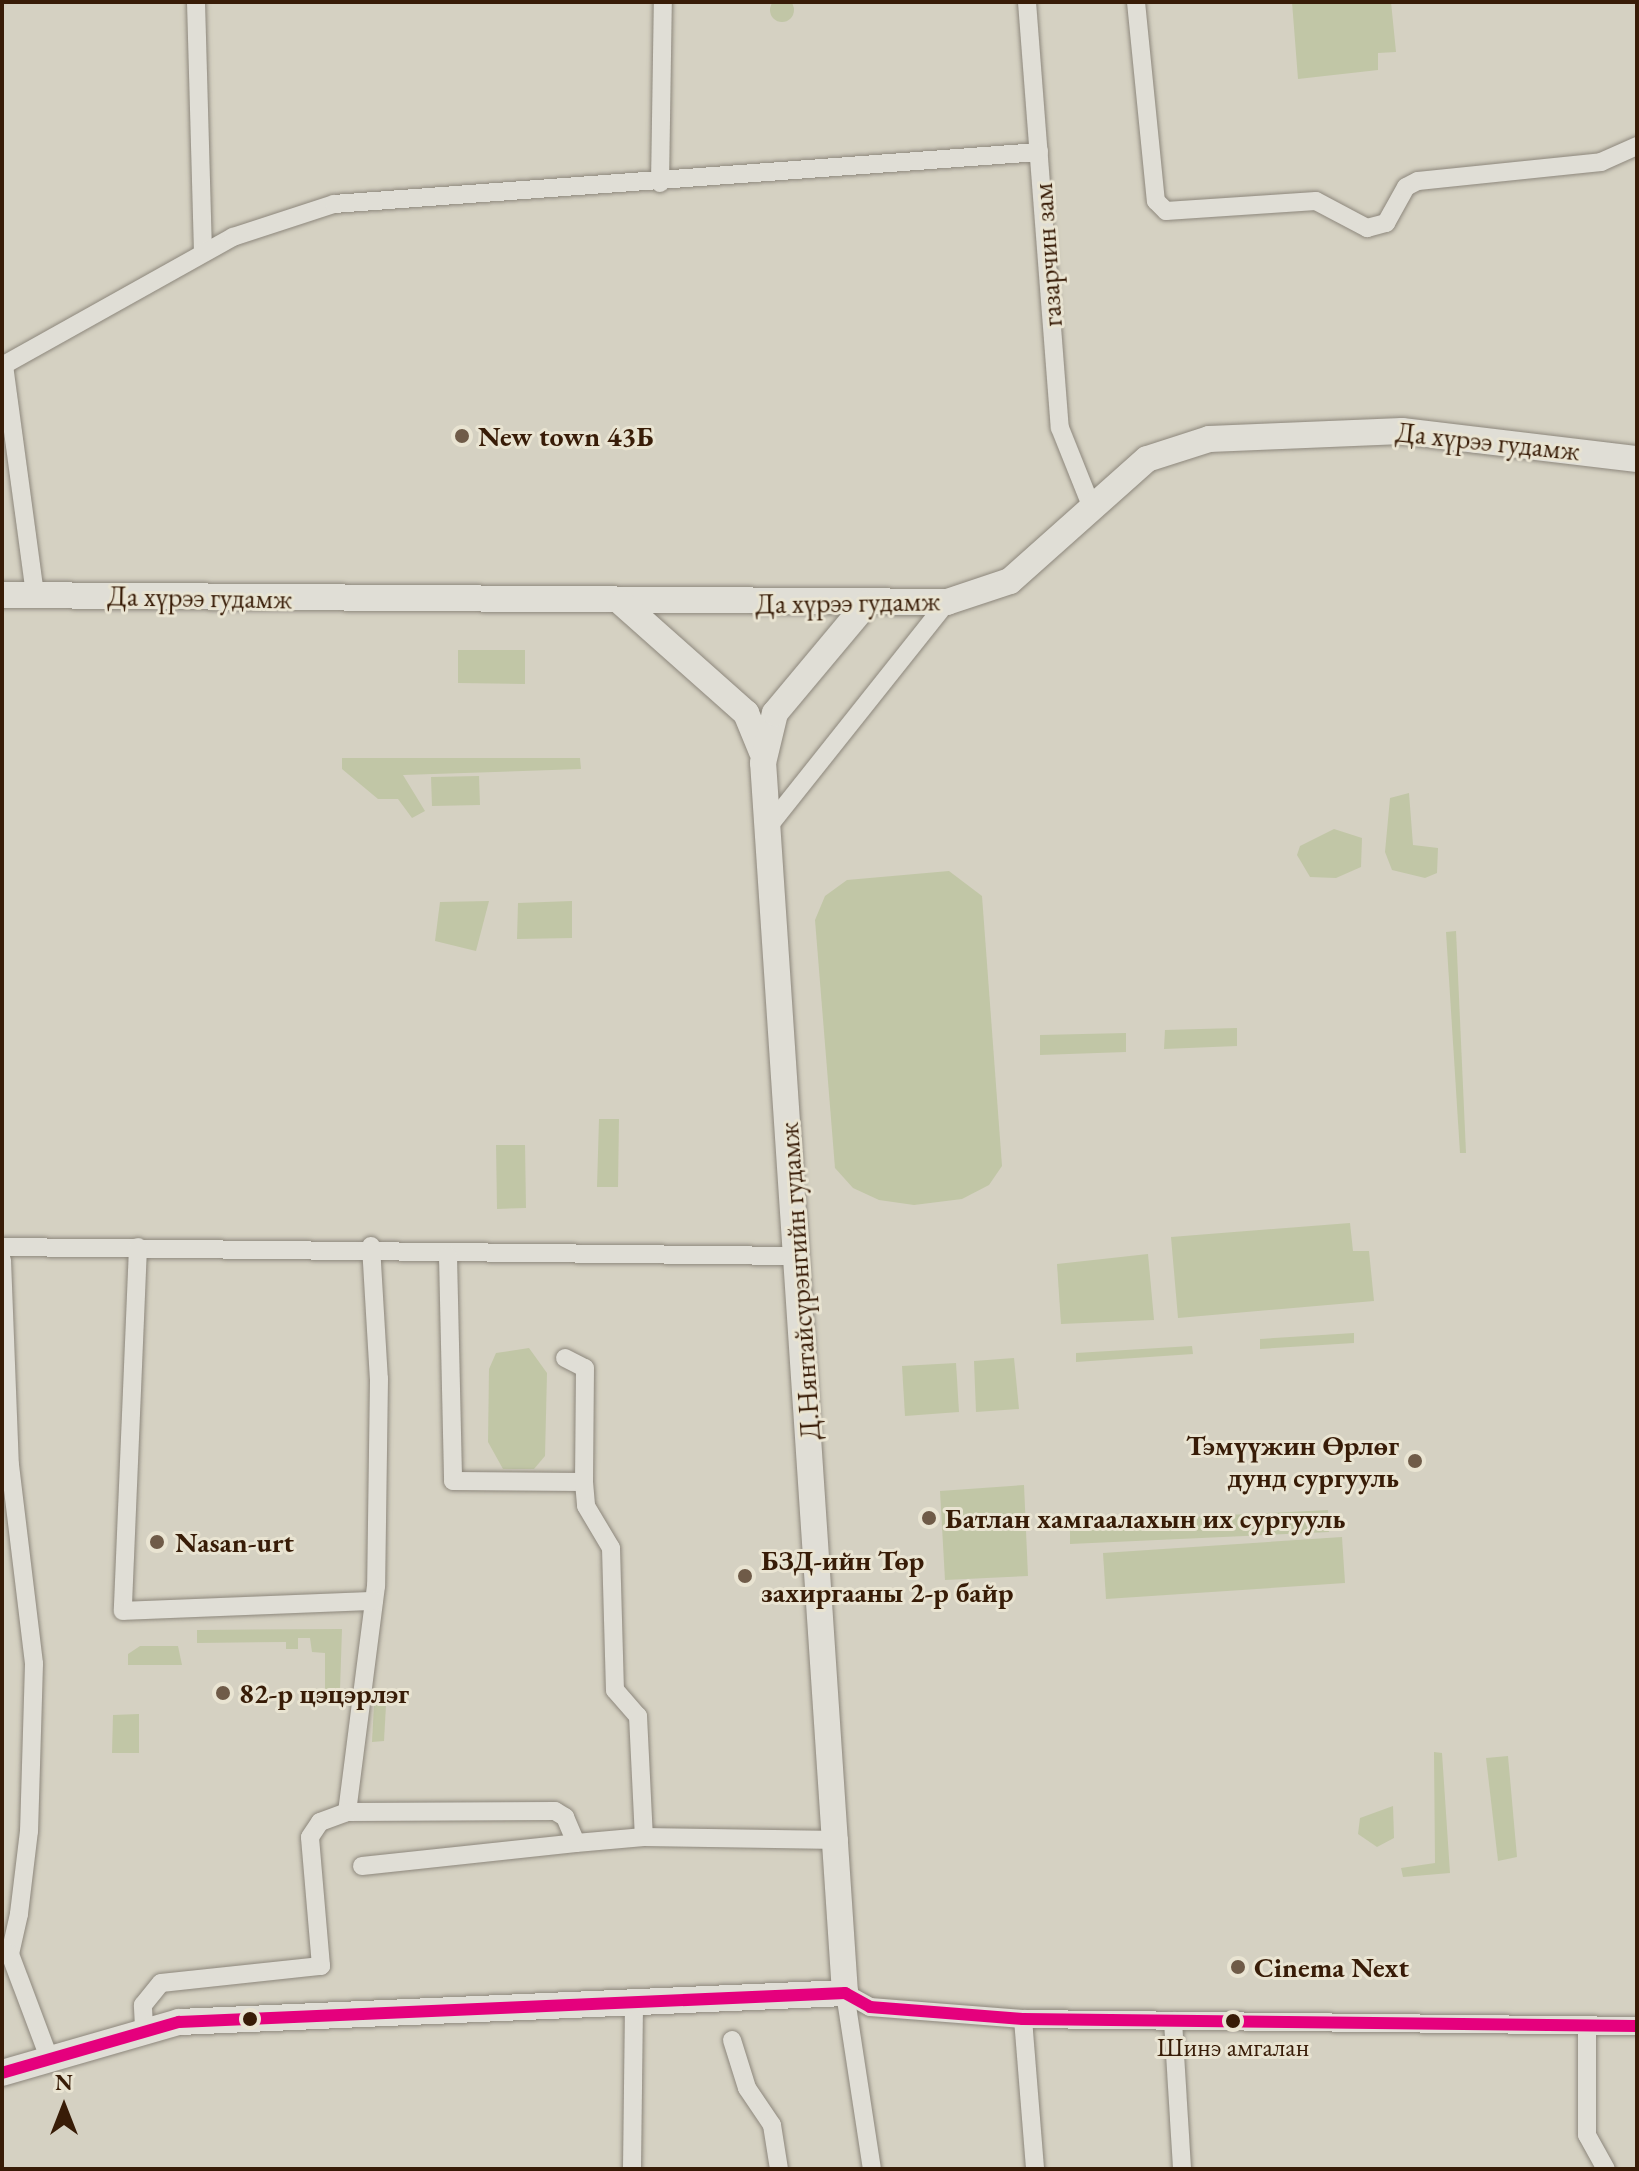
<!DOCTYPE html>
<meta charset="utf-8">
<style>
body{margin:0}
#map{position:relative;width:1639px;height:2171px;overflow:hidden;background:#d5d1c2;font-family:"EB Garamond",serif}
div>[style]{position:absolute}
.green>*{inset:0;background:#c1c6a6}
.round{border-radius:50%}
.roads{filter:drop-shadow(0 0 2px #8d877c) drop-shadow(0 0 2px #8d877c)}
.minor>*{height:18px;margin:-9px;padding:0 9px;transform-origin:9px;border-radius:9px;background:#e0ded6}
.secondary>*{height:26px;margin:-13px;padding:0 13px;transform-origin:13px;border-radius:13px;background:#e0ded6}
.bus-1>*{height:12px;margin:-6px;padding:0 6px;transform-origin:6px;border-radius:6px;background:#e5007d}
.dots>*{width:22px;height:22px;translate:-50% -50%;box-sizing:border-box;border:4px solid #e9e4d2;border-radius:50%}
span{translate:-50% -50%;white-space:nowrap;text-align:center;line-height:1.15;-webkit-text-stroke:6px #e9e4d2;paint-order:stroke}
.bus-label{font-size:26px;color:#381c07}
.street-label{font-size:28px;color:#381c07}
.poi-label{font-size:28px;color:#381c07;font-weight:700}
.left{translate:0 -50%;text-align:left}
.right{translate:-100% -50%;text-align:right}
.frame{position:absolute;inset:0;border:4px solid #381c07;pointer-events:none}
.north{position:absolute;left:24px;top:2067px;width:80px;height:80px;-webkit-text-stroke:6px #e9e4d2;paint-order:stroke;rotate:0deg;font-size:22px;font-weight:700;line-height:32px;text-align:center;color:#381c07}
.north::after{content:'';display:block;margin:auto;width:28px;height:36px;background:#381c07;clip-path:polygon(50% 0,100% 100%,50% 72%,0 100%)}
</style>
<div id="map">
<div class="green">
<i class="round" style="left:770px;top:-2px;width:24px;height:24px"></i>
<i style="clip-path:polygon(1292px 2px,1391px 2px,1396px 52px,1378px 53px,1378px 70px,1298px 79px)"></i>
<i style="clip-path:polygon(458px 650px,525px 650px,525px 684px,458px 683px)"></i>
<i style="clip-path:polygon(342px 758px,580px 758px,581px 769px,403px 775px,425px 811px,412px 818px,398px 799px,378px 799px,342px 769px)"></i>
<i style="clip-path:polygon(479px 776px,480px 805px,432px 806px,431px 777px)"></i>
<i style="clip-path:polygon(1409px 793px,1413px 845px,1438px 848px,1437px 873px,1425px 878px,1392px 870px,1385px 852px,1390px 798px)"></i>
<i style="clip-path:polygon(1334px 829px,1362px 838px,1361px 867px,1336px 878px,1310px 877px,1297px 855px,1300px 846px)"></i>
<i style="clip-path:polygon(949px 871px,982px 896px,1002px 1166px,989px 1185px,962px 1199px,914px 1205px,879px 1200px,853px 1188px,835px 1168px,815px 920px,825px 896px,847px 880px)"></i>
<i style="clip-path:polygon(489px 901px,476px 951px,435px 941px,440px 902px)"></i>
<i style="clip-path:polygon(572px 901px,572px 938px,517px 939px,518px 903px)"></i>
<i style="clip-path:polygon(1456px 931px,1466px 1153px,1460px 1153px,1446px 932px)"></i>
<i style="clip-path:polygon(1237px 1028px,1237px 1046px,1164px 1049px,1165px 1030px)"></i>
<i style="clip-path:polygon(1126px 1033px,1126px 1052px,1040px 1055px,1040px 1035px)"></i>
<i style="clip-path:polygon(599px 1119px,619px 1119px,618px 1187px,597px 1187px)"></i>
<i style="clip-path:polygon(496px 1145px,525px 1145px,526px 1208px,497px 1209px)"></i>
<i style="clip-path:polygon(1350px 1223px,1353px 1251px,1369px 1251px,1374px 1301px,1178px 1318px,1171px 1237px)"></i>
<i style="clip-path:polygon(1148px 1254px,1154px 1320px,1061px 1324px,1057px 1264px)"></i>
<i style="clip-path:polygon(1354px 1333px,1354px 1343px,1260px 1349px,1260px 1339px)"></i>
<i style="clip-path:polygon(1192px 1346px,1193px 1354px,1076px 1362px,1076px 1353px)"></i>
<i style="clip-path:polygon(529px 1348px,547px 1373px,545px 1456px,534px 1469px,503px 1469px,488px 1442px,489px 1369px,496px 1353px)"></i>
<i style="clip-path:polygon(1014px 1358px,1019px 1409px,976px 1412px,974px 1361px)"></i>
<i style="clip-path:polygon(956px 1363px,959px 1412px,905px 1416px,902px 1366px)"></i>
<i style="clip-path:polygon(1024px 1485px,1028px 1576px,945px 1580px,940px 1491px)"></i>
<i style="clip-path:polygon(1328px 1510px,1329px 1532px,1070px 1544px,1070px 1523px)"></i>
<i style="clip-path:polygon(1342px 1537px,1345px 1583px,1106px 1599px,1103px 1553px)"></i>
<i style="clip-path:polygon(342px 1629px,340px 1690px,325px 1689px,325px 1653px,312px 1652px,310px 1638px,298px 1638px,298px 1649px,286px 1649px,286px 1642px,197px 1643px,197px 1630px)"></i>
<i style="clip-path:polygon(140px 1646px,178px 1646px,182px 1665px,128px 1665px,128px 1654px)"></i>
<i style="clip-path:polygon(374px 1705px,386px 1705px,384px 1741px,372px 1742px)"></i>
<i style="clip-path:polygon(139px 1714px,139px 1753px,112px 1753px,113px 1715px)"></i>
<i style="clip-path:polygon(1434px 1752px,1442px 1753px,1450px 1873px,1403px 1877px,1401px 1868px,1435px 1863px)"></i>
<i style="clip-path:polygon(1508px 1756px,1517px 1857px,1498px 1861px,1486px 1758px)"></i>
<i style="clip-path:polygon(1393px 1806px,1394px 1838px,1377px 1847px,1358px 1834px,1360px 1818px)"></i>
</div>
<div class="roads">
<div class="minor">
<i style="left:196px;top:2px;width:250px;rotate:88.4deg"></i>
<i style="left:1027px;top:2px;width:427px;rotate:85.6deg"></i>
<i style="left:1060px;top:428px;width:81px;rotate:68.2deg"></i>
<i style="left:1136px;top:2px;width:200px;rotate:84.3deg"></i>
<i style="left:1156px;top:201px;width:14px;rotate:45deg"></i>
<i style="left:1166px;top:211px;width:150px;rotate:-3.8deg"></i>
<i style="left:1316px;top:201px;width:58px;rotate:27.9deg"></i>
<i style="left:1367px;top:228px;width:20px;rotate:-15deg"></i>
<i style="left:1386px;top:223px;width:41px;rotate:-60.9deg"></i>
<i style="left:1406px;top:187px;width:13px;rotate:-27deg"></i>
<i style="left:1418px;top:181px;width:184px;rotate:-5.9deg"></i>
<i style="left:1601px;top:162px;width:39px;rotate:-24deg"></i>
<i style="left:660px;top:183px;width:181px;rotate:-89.1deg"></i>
<i style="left:4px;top:365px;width:232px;rotate:82.3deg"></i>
<i style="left:2px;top:366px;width:265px;rotate:-29.2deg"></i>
<i style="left:233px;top:237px;width:106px;rotate:-18.1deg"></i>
<i style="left:334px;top:204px;width:707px;rotate:-4.22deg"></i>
<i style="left:768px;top:827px;width:288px;rotate:-51.5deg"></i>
<i style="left:371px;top:1246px;width:133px;rotate:86.6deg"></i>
<i style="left:379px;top:1379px;width:207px;rotate:90.8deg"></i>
<i style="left:376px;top:1586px;width:228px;rotate:97.3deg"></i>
<i style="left:347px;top:1812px;width:208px;rotate:-0.3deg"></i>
<i style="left:555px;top:1811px;width:12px;rotate:31deg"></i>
<i style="left:565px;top:1817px;width:28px;rotate:67deg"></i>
<i style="left:576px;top:1843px;width:68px;rotate:-5deg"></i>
<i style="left:2px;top:1247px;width:796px;rotate:0.65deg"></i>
<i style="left:138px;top:1247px;width:364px;rotate:92.4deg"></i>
<i style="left:123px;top:1611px;width:251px;rotate:-2.3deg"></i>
<i style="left:448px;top:1256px;width:225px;rotate:88.7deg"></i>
<i style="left:453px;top:1481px;width:131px;rotate:0.4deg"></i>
<i style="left:584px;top:1482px;width:24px;rotate:85deg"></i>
<i style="left:586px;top:1506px;width:49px;rotate:59.2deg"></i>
<i style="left:611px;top:1548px;width:142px;rotate:88.4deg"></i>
<i style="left:615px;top:1690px;width:35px;rotate:49deg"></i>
<i style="left:638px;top:1716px;width:121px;rotate:87.2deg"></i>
<i style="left:644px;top:1837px;width:195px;rotate:0.9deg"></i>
<i style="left:2px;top:1260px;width:205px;rotate:87.8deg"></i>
<i style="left:10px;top:1465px;width:200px;rotate:83.1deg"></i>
<i style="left:34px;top:1664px;width:167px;rotate:91.7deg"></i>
<i style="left:29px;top:1831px;width:84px;rotate:96.9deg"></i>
<i style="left:19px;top:1914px;width:41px;rotate:102.7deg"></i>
<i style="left:10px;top:1954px;width:8px;rotate:173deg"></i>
<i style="left:565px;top:1358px;width:22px;rotate:27deg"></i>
<i style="left:585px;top:1368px;width:114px;rotate:90.5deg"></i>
<i style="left:362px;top:1866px;width:215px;rotate:-6.1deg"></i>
<i style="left:10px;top:1954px;width:111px;rotate:69.4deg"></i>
<i style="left:845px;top:1993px;width:29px;rotate:29deg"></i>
<i style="left:870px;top:2007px;width:153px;rotate:4.5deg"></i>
<i style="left:1023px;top:2019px;width:614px;rotate:0.65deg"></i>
<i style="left:845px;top:1993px;width:178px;rotate:81.3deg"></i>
<i style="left:1023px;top:2019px;width:150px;rotate:85.4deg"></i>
<i style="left:1173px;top:2021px;width:148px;rotate:86.5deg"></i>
<i style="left:1587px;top:2026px;width:109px;rotate:90deg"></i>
<i style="left:1587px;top:2135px;width:39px;rotate:61deg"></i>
<i style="left:144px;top:2027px;width:22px;rotate:-93deg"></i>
<i style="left:143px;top:2005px;width:28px;rotate:-51deg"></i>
<i style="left:161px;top:1983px;width:161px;rotate:-6.1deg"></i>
<i style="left:321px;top:1966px;width:129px;rotate:-94.9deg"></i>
<i style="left:310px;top:1837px;width:18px;rotate:-56deg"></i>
<i style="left:320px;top:1822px;width:29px;rotate:-20deg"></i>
<i style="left:732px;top:2040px;width:50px;rotate:72.6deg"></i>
<i style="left:747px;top:2088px;width:45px;rotate:56deg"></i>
<i style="left:772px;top:2125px;width:45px;rotate:81deg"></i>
<i style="left:632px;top:2169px;width:168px;rotate:-89.3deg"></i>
</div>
<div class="secondary">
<i style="left:2px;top:595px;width:945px;rotate:0.42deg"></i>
<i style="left:947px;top:602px;width:66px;rotate:-18.4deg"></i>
<i style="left:1010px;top:581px;width:183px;rotate:-41.7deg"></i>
<i style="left:1147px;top:459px;width:65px;rotate:-17.9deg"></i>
<i style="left:1209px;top:439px;width:193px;rotate:-2.4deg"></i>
<i style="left:1402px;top:431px;width:237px;rotate:6.8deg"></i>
<i style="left:622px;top:603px;width:166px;rotate:41.6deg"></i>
<i style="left:746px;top:713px;width:42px;rotate:67.7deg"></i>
<i style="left:2px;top:2073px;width:184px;rotate:-16.1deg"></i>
<i style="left:179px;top:2022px;width:667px;rotate:-2.49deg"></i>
<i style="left:845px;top:1993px;width:1233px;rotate:-93.81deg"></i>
<i style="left:763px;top:763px;width:51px;rotate:-76.5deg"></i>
<i style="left:775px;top:713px;width:143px;rotate:-50.1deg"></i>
</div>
</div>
<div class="bus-1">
<i style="left:2px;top:2073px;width:184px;rotate:-16.1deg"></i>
<i style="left:179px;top:2022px;width:667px;rotate:-2.49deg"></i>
<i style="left:845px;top:1993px;width:29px;rotate:29deg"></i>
<i style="left:870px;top:2007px;width:153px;rotate:4.5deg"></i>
<i style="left:1023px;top:2019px;width:614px;rotate:0.65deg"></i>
</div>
<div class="dots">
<i style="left:462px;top:436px;background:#6f5b48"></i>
<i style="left:1415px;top:1461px;background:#6f5b48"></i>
<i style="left:929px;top:1518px;background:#6f5b48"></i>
<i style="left:157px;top:1542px;background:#6f5b48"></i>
<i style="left:745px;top:1576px;background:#6f5b48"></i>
<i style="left:223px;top:1693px;background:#6f5b48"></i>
<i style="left:1238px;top:1967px;background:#6f5b48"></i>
<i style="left:250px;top:2019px;background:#381c07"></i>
<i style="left:1233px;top:2021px;background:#381c07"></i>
</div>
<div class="bus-label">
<span style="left:1233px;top:2048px">Шинэ амгалан</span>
</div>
<div class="street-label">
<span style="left:1047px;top:255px;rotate:-94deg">газарчин зам</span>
<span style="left:1488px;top:441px;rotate:6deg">Да хүрээ гудамж</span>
<span style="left:200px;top:597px;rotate:1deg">Да хүрээ гудамж</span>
<span style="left:848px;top:602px;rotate:-1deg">Да хүрээ гудамж</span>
<span style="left:799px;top:1281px;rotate:-94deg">Д.Нянтайсүрэнгийн гудамж</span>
</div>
<div class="poi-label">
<span class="left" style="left:478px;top:436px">New town 43Б</span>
<span class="right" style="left:1399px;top:1461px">Тэмүүжин Өрлөг<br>дунд сургууль</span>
<span class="left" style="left:945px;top:1518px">Батлан хамгаалахын их сургууль</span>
<span class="left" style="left:175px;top:1542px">Nasan-urt</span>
<span class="left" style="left:761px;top:1576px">БЗД-ийн Төр<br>захиргааны 2-р байр</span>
<span class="left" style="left:239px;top:1693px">82-р цэцэрлэг</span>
<span class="left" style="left:1254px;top:1967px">Cinema Next</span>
</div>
<div class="frame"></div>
<div class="north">N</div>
</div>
